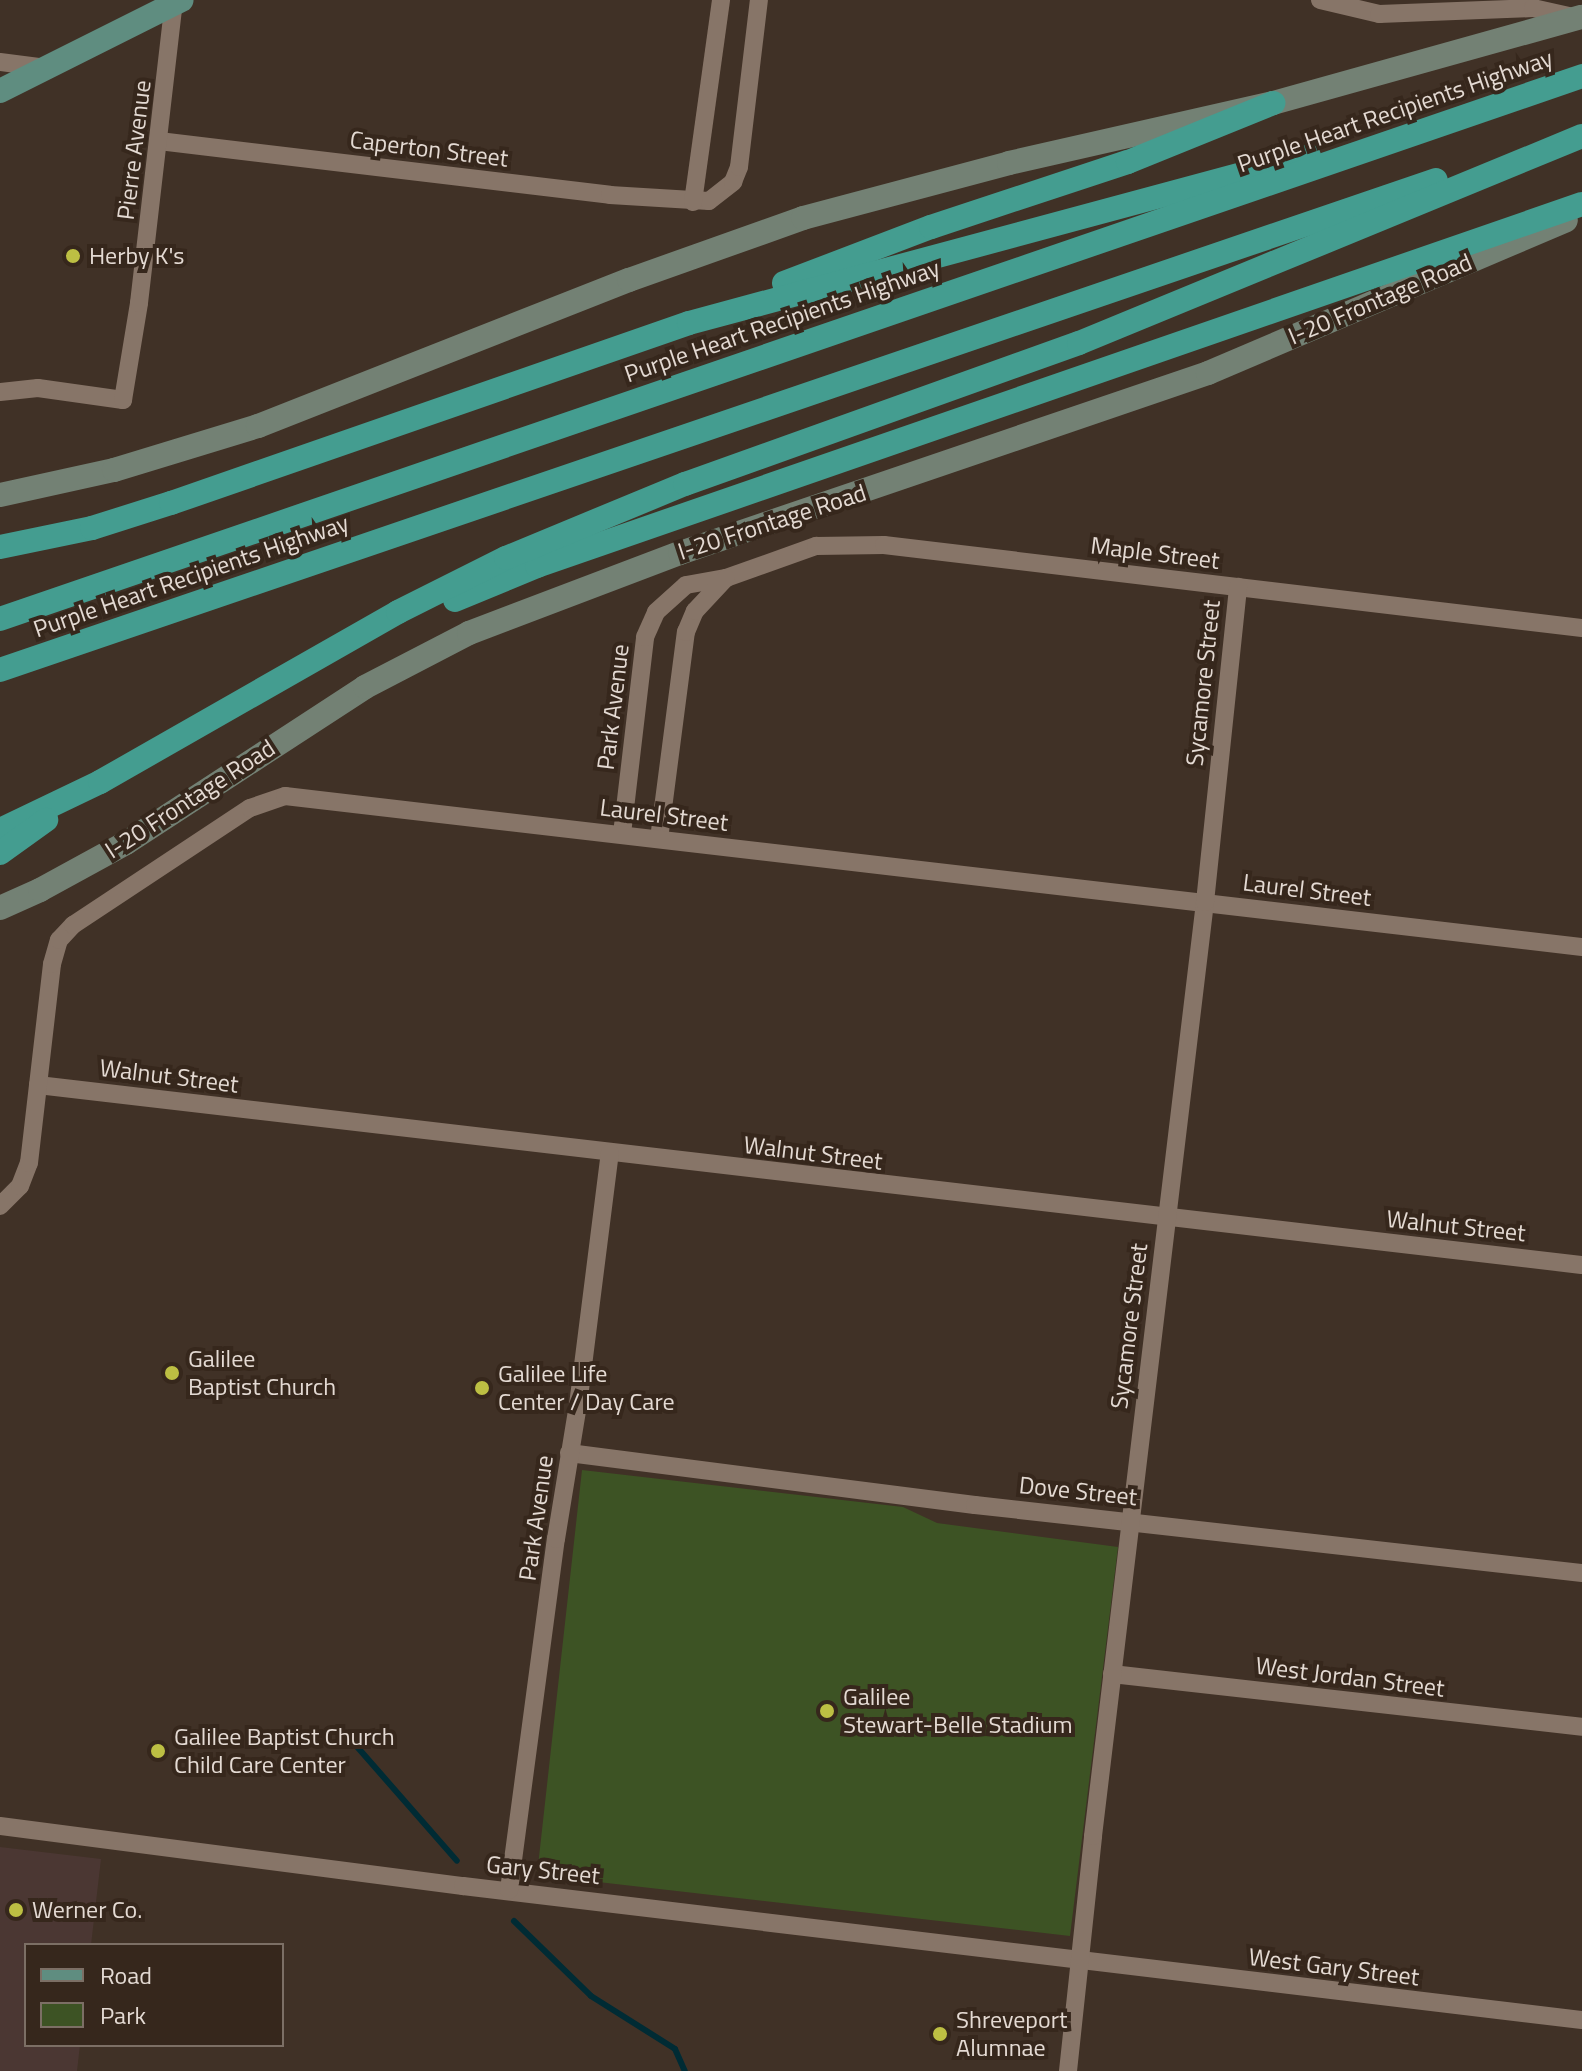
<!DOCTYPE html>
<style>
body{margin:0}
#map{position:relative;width:1582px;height:2071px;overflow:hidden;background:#403126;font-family:"Titillium Web",sans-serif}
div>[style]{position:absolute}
.commercial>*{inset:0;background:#4b3733}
.green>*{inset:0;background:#3d5324}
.stream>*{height:6px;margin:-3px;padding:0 3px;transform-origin:3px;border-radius:3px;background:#002b34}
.street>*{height:18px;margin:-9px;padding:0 9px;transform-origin:9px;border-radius:9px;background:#877568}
.secondary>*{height:24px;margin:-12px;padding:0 12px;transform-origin:12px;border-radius:12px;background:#738174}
.primary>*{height:24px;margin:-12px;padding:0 12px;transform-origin:12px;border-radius:12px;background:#5f8d80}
.highway>*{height:24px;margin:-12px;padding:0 12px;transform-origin:12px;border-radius:12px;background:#449d90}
.dots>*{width:22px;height:22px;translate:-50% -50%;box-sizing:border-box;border:4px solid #36271c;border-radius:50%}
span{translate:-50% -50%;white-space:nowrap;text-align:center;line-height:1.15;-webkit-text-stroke:8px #36271c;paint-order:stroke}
.street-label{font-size:24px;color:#e4dad3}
.poi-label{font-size:24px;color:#e4dad3}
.left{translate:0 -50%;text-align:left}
.legend{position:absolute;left:24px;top:1943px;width:260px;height:104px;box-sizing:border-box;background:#36271c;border:2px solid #7c6f65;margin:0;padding:10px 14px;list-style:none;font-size:24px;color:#e4dad3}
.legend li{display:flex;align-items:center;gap:16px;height:40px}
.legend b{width:40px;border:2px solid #7c6f65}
</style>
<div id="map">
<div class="commercial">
<i style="clip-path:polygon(0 1847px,101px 1859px,91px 1945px,26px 1945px,26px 2045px,80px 2045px,77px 2071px,0 2071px)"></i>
</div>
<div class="green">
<i style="clip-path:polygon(582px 1470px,903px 1507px,937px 1523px,1118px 1547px,1070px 1936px,537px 1875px)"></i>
</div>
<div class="stream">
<i style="left:352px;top:1741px;width:159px;rotate:48.8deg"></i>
<i style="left:514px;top:1921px;width:107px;rotate:44.2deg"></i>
<i style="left:591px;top:1996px;width:99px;rotate:32.2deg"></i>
<i style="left:675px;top:2049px;width:24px;rotate:66deg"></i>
</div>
<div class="street">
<i style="left:1320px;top:0;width:61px;rotate:13.3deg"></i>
<i style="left:1379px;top:14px;width:154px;rotate:-2.2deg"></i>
<i style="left:1533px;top:8px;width:46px;rotate:12.5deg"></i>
<i style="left:0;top:62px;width:47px;rotate:7.3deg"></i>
<i style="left:159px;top:141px;width:454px;rotate:6.8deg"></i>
<i style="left:610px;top:195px;width:99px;rotate:3.5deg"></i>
<i style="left:709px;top:201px;width:31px;rotate:-38deg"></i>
<i style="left:733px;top:182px;width:16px;rotate:-68deg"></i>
<i style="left:739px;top:167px;width:168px;rotate:-83.2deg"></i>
<i style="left:693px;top:202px;width:204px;rotate:-82.1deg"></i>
<i style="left:0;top:392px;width:38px;rotate:-6deg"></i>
<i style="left:38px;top:388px;width:86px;rotate:8deg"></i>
<i style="left:123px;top:400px;width:98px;rotate:-80.6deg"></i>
<i style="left:139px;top:303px;width:305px;rotate:-83.4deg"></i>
<i style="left:622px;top:834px;width:198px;rotate:-83.3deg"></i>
<i style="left:645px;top:637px;width:27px;rotate:-66deg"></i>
<i style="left:656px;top:612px;width:40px;rotate:-42deg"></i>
<i style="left:686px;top:585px;width:41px;rotate:-9.9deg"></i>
<i style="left:726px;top:578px;width:96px;rotate:-19.6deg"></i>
<i style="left:816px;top:546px;width:68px;rotate:-0.8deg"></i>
<i style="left:884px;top:545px;width:703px;rotate:6.78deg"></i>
<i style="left:659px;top:839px;width:209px;rotate:-82.6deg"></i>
<i style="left:686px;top:632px;width:23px;rotate:-67deg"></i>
<i style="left:695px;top:611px;width:45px;rotate:-46.8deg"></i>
<i style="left:38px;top:1085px;width:1554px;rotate:6.65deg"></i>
<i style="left:0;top:1206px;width:28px;rotate:-45deg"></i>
<i style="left:20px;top:1186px;width:25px;rotate:-69deg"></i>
<i style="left:29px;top:1163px;width:200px;rotate:-83.4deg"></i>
<i style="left:52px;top:964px;width:25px;rotate:-74deg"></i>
<i style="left:59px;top:940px;width:21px;rotate:-47deg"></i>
<i style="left:73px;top:925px;width:212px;rotate:-33.5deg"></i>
<i style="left:250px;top:808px;width:37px;rotate:-19deg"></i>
<i style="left:285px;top:796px;width:1306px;rotate:6.64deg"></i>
<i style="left:569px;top:1453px;width:409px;rotate:7.3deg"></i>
<i style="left:975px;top:1505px;width:611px;rotate:6.39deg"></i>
<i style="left:1112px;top:1674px;width:473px;rotate:6.4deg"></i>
<i style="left:0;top:1826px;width:467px;rotate:7.4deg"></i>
<i style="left:463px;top:1886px;width:1127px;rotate:6.83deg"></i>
<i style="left:509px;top:1890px;width:354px;rotate:-82.4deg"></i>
<i style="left:556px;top:1539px;width:136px;rotate:-80.7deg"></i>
<i style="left:578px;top:1405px;width:254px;rotate:-82.8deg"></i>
<i style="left:1068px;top:2071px;width:236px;rotate:-83.9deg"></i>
<i style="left:1093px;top:1836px;width:941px;rotate:-83.16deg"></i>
<i style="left:1205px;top:902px;width:317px;rotate:-84deg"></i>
</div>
<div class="secondary">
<i style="left:0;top:495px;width:117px;rotate:-12.4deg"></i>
<i style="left:114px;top:470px;width:151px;rotate:-17deg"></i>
<i style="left:258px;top:426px;width:399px;rotate:-21.5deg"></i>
<i style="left:629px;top:280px;width:185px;rotate:-19.6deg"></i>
<i style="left:803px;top:218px;width:213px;rotate:-14.9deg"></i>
<i style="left:1009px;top:163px;width:271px;rotate:-12.8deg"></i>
<i style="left:1273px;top:103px;width:321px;rotate:-15.6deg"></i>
<i style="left:0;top:908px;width:44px;rotate:-24.2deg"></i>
<i style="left:40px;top:890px;width:98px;rotate:-28.7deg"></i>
<i style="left:126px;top:843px;width:285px;rotate:-33.1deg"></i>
<i style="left:365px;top:687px;width:117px;rotate:-27.4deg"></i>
<i style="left:469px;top:633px;width:226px;rotate:-20.8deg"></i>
<i style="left:680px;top:553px;width:558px;rotate:-18.82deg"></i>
<i style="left:1208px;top:373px;width:389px;rotate:-23.1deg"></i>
</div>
<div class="primary">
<i style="left:0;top:91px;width:203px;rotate:-26.6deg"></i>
</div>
<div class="highway">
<i style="left:784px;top:283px;width:157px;rotate:-20.9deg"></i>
<i style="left:931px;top:227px;width:207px;rotate:-18.3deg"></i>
<i style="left:1128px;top:162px;width:157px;rotate:-22.1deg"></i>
<i style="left:0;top:547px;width:94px;rotate:-11.7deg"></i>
<i style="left:92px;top:528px;width:83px;rotate:-17.6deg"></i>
<i style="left:171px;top:503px;width:548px;rotate:-19.16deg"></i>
<i style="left:689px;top:323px;width:642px;rotate:-15.08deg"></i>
<i style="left:455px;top:600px;width:89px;rotate:-22.5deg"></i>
<i style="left:537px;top:566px;width:1106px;rotate:-19.11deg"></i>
<i style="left:0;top:619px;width:1673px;rotate:-18.94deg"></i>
<i style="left:0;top:670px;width:1517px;rotate:-18.84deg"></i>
<i style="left:0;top:830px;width:111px;rotate:-25.6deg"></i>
<i style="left:100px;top:782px;width:343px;rotate:-29.7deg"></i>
<i style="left:398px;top:612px;width:121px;rotate:-26.6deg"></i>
<i style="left:506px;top:558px;width:194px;rotate:-22.5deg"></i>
<i style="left:685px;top:484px;width:418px;rotate:-19.7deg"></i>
<i style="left:1079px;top:343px;width:544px;rotate:-22.37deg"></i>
<i style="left:0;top:853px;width:57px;rotate:-35.7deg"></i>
</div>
<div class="dots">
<i style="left:73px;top:256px;background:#bdbf43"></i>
<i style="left:172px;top:1373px;background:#bdbf43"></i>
<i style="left:482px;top:1388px;background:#bdbf43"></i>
<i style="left:827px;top:1711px;background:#bdbf43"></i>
<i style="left:158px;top:1751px;background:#bdbf43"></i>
<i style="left:16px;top:1910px;background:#bdbf43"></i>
<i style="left:940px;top:2034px;background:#bdbf43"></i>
</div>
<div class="street-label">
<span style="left:1395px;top:111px;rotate:-19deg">Purple Heart Recipients Highway</span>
<span style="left:429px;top:149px;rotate:7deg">Caperton Street</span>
<span style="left:134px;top:150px;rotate:-83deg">Pierre Avenue</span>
<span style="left:1380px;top:299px;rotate:-23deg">I-20 Frontage Road</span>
<span style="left:782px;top:321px;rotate:-19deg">Purple Heart Recipients Highway</span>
<span style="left:772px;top:522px;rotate:-18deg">I-20 Frontage Road</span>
<span style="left:1155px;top:553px;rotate:7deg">Maple Street</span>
<span style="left:191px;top:576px;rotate:-19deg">Purple Heart Recipients Highway</span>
<span style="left:1203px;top:683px;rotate:-84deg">Sycamore Street</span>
<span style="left:613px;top:707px;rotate:-83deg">Park Avenue</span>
<span style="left:190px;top:799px;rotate:-33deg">I-20 Frontage Road</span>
<span style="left:664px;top:815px;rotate:7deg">Laurel Street</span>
<span style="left:1307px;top:890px;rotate:7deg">Laurel Street</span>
<span style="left:169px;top:1076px;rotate:7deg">Walnut Street</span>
<span style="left:813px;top:1153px;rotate:7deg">Walnut Street</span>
<span style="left:1456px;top:1226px;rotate:6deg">Walnut Street</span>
<span style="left:1129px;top:1326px;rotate:-83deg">Sycamore Street</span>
<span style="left:1078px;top:1491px;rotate:6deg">Dove Street</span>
<span style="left:536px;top:1518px;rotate:-82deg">Park Avenue</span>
<span style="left:1350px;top:1677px;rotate:7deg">West Jordan Street</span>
<span style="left:543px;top:1870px;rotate:6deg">Gary Street</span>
<span style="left:1334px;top:1967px;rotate:7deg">West Gary Street</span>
</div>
<div class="poi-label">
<span class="left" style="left:89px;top:256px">Herby K's</span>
<span class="left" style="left:188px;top:1373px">Galilee<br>Baptist Church</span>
<span class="left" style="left:498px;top:1388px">Galilee Life<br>Center / Day Care</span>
<span class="left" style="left:843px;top:1711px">Galilee<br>Stewart-Belle Stadium</span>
<span class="left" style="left:174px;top:1751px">Galilee Baptist Church<br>Child Care Center</span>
<span class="left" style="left:32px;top:1910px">Werner Co.</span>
<span class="left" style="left:956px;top:2034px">Shreveport<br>Alumnae</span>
</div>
<ul class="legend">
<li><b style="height:10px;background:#5f8d80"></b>Road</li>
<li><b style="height:22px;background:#3d5324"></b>Park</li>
</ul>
</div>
